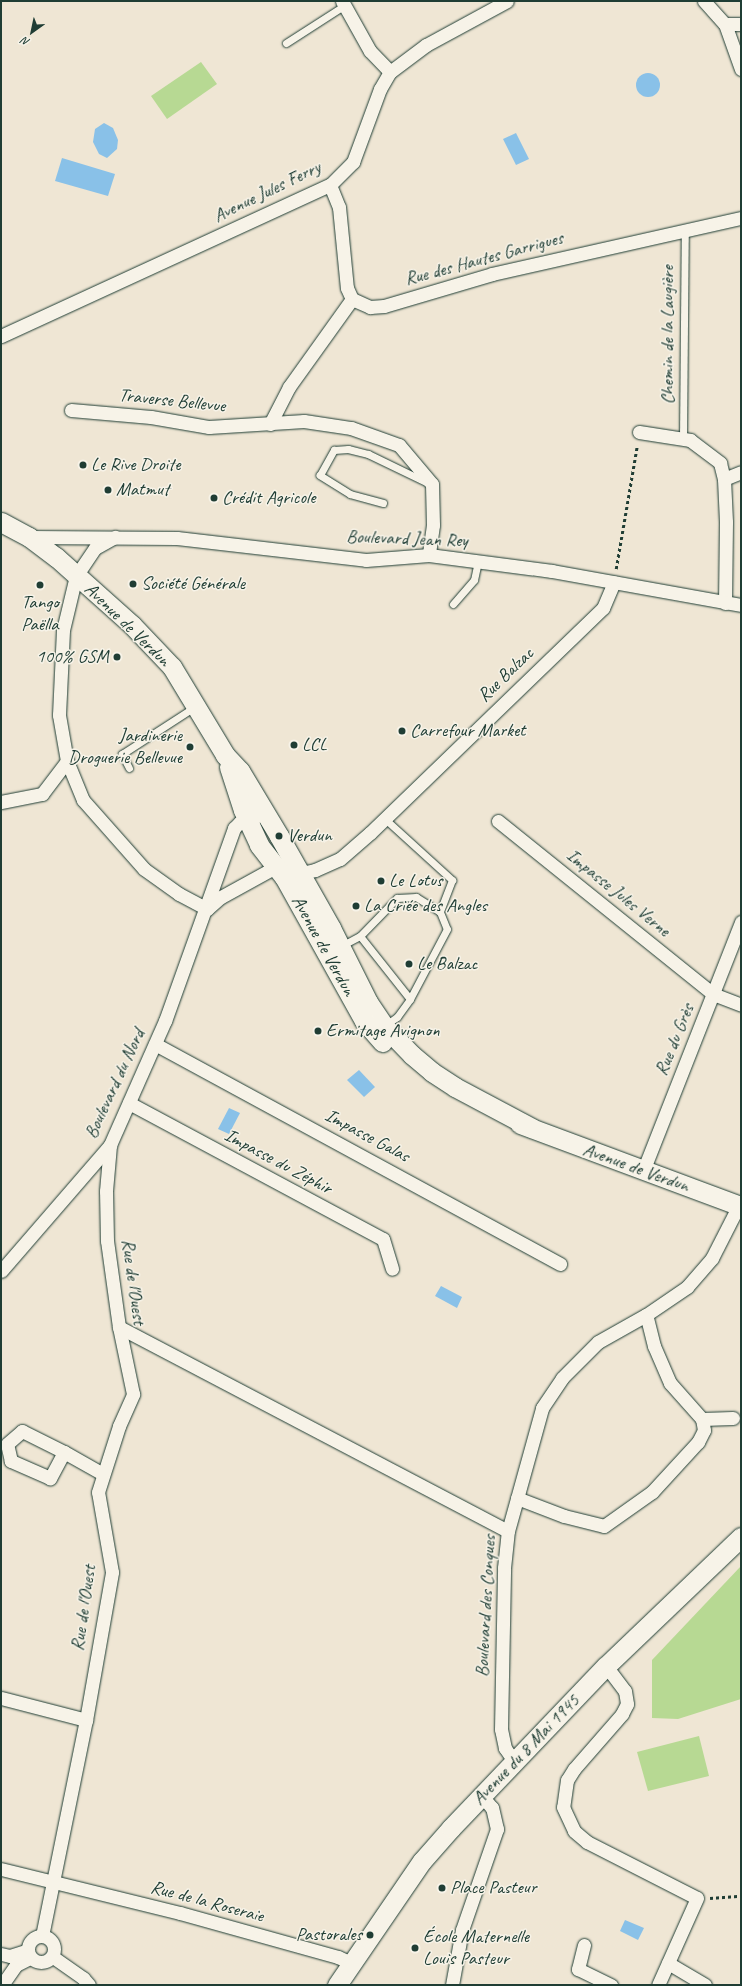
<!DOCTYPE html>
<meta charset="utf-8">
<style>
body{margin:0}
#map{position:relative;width:742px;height:1986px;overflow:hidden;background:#efe6d4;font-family:Caveat,sans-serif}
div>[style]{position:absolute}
.green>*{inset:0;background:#b7d993}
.water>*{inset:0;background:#89c1e8}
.round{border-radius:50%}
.path>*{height:2.5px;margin-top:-1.25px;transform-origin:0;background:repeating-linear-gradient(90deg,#1f3d34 0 3px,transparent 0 6px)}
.roads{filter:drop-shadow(0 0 1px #1f3d34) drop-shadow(0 0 1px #1f3d34)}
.lane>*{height:7px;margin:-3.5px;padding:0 3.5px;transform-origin:3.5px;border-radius:3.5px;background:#f7f3e8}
.street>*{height:13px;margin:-6.5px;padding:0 6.5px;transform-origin:6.5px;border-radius:6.5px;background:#f7f3e8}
.street>.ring{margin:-6.5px;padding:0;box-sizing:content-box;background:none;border:13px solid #f7f3e8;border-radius:50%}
.secondary>*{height:19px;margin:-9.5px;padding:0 9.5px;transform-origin:9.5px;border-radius:9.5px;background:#f7f3e8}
.dots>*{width:11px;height:11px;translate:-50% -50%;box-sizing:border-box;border:2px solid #f7f3e8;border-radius:50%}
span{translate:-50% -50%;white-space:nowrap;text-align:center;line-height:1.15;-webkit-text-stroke:3px #f7f3e8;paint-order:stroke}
.street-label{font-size:19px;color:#1f3d34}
.poi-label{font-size:19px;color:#1f3d34}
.left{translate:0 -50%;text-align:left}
.right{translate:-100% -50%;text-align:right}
.frame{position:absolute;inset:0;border:2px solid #1f3d34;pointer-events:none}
.north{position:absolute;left:12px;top:12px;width:40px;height:40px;-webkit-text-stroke:3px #f7f3e8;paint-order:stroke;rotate:213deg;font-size:11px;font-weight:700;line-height:16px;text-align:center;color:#1f3d34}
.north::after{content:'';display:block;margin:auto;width:14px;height:18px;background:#1f3d34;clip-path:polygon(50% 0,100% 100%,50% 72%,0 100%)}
</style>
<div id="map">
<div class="green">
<i style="clip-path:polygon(201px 62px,217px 84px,167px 119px,151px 96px)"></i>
<i style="clip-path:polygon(741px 1566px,741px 1699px,678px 1719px,652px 1718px,652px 1660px)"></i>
<i style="clip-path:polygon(699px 1736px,709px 1776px,648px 1791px,637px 1752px)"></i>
</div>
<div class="water">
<i class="round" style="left:636px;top:73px;width:24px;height:24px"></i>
<i style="clip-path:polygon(104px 123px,113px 128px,118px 140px,117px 149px,107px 158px,99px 154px,93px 142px,95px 129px)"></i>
<i style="clip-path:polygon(516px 133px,529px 159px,516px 165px,503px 139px)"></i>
<i style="clip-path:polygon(62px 158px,115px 174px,108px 196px,55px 181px)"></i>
<i style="clip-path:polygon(359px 1070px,375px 1087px,364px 1097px,347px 1080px)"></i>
<i style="clip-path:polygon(229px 1108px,240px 1113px,229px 1134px,218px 1129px)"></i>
<i style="clip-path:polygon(441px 1286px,462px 1297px,457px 1308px,435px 1296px)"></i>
<i style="clip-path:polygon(625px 1920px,644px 1928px,638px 1940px,620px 1931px)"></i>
</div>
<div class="path">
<i style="left:616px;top:569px;width:125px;rotate:-80.3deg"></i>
<i style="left:710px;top:1898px;width:31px;rotate:-4deg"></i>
</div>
<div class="roads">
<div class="lane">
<i style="left:286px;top:43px;width:70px;rotate:-32.8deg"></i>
<i style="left:683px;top:439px;width:209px;rotate:-89.5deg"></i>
<i style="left:383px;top:503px;width:34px;rotate:-165deg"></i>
<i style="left:350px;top:494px;width:36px;rotate:-148deg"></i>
<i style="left:320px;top:475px;width:29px;rotate:-61deg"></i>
<i style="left:334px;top:450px;width:14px;rotate:-4deg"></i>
<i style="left:348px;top:449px;width:21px;rotate:14deg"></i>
<i style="left:368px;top:454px;width:64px;rotate:25.8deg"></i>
<i style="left:453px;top:604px;width:32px;rotate:-49deg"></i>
<i style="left:474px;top:580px;width:19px;rotate:-78deg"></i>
<i style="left:129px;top:768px;width:16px;rotate:-117deg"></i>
<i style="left:122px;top:754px;width:88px;rotate:-33deg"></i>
<i style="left:385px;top:819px;width:91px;rotate:42.3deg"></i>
<i style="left:452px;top:880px;width:34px;rotate:111deg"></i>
<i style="left:341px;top:946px;width:21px;rotate:-28deg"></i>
<i style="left:360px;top:936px;width:53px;rotate:-45.8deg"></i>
<i style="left:397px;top:898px;width:19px;rotate:-3deg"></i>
<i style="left:416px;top:897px;width:28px;rotate:32deg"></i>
<i style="left:440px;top:912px;width:18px;rotate:68deg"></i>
<i style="left:447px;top:929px;width:79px;rotate:117.9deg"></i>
<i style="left:410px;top:999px;width:80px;rotate:-128.4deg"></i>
<i style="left:384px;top:1026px;width:16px;rotate:-35deg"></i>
<i style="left:397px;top:1017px;width:22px;rotate:-54deg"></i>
</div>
<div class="street">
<i style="left:342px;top:1px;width:57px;rotate:60.8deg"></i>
<i style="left:370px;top:51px;width:29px;rotate:46deg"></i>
<i style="left:704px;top:1px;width:31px;rotate:48deg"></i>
<i style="left:725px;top:24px;width:48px;rotate:70.4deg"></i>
<i style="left:725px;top:24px;width:16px"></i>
<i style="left:330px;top:185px;width:24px;rotate:68deg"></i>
<i style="left:339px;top:207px;width:81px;rotate:84.4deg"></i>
<i style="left:347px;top:288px;width:12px;rotate:66deg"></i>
<i style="left:352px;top:299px;width:20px;rotate:24deg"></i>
<i style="left:370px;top:307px;width:14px;rotate:-4deg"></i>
<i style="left:384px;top:306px;width:113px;rotate:-16.5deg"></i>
<i style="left:492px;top:274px;width:255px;rotate:-12.7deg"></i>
<i style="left:1px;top:336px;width:362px;rotate:-24.7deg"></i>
<i style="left:330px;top:185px;width:33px;rotate:-45deg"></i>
<i style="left:353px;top:162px;width:78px;rotate:-69.7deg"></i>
<i style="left:380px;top:89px;width:20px;rotate:-60deg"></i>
<i style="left:390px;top:72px;width:45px;rotate:-36.9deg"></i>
<i style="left:426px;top:45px;width:92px;rotate:-28.5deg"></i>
<i style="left:71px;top:410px;width:80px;rotate:5deg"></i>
<i style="left:151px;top:417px;width:59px;rotate:9.8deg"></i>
<i style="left:209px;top:427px;width:95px;rotate:-3.6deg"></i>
<i style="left:304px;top:421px;width:48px;rotate:8.5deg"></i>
<i style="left:351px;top:428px;width:51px;rotate:19.5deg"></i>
<i style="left:399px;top:445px;width:51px;rotate:49.8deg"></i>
<i style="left:432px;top:484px;width:41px;rotate:88.6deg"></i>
<i style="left:433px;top:525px;width:30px;rotate:98deg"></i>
<i style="left:270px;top:424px;width:42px;rotate:-62.8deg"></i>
<i style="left:289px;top:387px;width:108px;rotate:-54.4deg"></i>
<i style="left:639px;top:432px;width:52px;rotate:8.9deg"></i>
<i style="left:690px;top:440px;width:38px;rotate:37deg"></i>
<i style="left:720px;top:463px;width:16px;rotate:76deg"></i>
<i style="left:724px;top:479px;width:43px;rotate:87.3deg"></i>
<i style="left:726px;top:522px;width:81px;rotate:90.7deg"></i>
<i style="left:724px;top:479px;width:18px;rotate:-22deg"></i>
<i style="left:29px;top:537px;width:148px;rotate:0.4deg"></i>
<i style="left:177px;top:538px;width:190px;rotate:6.6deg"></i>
<i style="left:366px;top:560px;width:63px;rotate:-4.5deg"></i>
<i style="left:429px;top:555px;width:124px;rotate:7.4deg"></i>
<i style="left:552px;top:571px;width:192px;rotate:10.2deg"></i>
<i style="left:67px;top:761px;width:42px;rotate:67.7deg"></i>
<i style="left:83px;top:800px;width:92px;rotate:48.5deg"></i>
<i style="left:144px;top:869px;width:43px;rotate:35.5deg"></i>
<i style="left:179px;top:894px;width:32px;rotate:28deg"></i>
<i style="left:1px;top:802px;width:42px;rotate:-11deg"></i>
<i style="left:42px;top:794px;width:41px;rotate:-52.9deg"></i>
<i style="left:67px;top:761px;width:47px;rotate:-99.9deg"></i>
<i style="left:59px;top:715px;width:85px;rotate:-87.3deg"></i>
<i style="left:63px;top:630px;width:56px;rotate:-76.5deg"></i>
<i style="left:76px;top:576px;width:34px;rotate:-56deg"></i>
<i style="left:95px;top:548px;width:23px;rotate:-29deg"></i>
<i style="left:498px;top:821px;width:276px;rotate:38.8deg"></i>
<i style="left:713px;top:994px;width:30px;rotate:21deg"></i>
<i style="left:207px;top:909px;width:18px;rotate:-41deg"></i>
<i style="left:221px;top:897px;width:56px;rotate:-28.9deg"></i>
<i style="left:270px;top:870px;width:7px;rotate:-16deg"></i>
<i style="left:277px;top:868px;width:25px;rotate:12deg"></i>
<i style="left:301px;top:873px;width:14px;rotate:-12deg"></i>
<i style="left:315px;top:870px;width:27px;rotate:-24deg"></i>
<i style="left:340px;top:859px;width:40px;rotate:-41deg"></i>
<i style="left:370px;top:833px;width:324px;rotate:-44deg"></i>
<i style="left:603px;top:608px;width:28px;rotate:-67deg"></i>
<i style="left:155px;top:1044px;width:461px;rotate:28.5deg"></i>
<i style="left:129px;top:1103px;width:288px;rotate:28.2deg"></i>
<i style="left:383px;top:1239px;width:31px;rotate:73deg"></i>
<i style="left:643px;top:1171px;width:268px;rotate:-68.5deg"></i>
<i style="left:1px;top:1271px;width:167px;rotate:-49.1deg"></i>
<i style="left:110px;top:1145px;width:136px;rotate:-66.1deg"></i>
<i style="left:165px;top:1021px;width:205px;rotate:-70.3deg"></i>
<i style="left:234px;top:828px;width:8px;rotate:-45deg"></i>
<i style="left:240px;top:822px;width:15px;rotate:-16deg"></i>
<i style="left:119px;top:1327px;width:439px;rotate:27.7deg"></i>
<i style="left:702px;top:1419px;width:31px;rotate:-2deg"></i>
<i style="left:64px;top:1452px;width:30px;rotate:118deg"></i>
<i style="left:50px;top:1478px;width:43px;rotate:-156.4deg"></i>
<i style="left:11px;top:1461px;width:17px;rotate:-103deg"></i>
<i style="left:7px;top:1444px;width:20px;rotate:-41deg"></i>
<i style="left:22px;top:1431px;width:47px;rotate:26.6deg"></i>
<i style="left:64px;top:1452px;width:45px;rotate:29.4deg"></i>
<i style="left:517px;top:1498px;width:50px;rotate:21deg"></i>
<i style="left:564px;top:1516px;width:41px;rotate:14deg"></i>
<i style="left:604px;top:1526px;width:59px;rotate:-35.3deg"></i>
<i style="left:652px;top:1492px;width:68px;rotate:-47.4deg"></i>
<i style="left:698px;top:1442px;width:13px;rotate:-63deg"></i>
<i style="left:704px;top:1430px;width:11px;rotate:-100deg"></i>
<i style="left:702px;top:1419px;width:48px;rotate:-131.6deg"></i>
<i style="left:670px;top:1383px;width:40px;rotate:-113.4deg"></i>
<i style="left:654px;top:1346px;width:32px;rotate:-104deg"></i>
<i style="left:606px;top:1666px;width:31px;rotate:53deg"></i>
<i style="left:625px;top:1691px;width:13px;rotate:81deg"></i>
<i style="left:627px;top:1704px;width:11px;rotate:117deg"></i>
<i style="left:622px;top:1714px;width:73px;rotate:131.1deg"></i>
<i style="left:574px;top:1769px;width:13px;rotate:122deg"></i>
<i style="left:567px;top:1780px;width:27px;rotate:98deg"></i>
<i style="left:563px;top:1807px;width:26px;rotate:65deg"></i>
<i style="left:574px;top:1831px;width:17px;rotate:40deg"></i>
<i style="left:587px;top:1842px;width:123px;rotate:27deg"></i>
<i style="left:697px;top:1898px;width:95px;rotate:114.1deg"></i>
<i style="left:1px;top:1698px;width:88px;rotate:14.5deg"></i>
<i style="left:514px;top:1761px;width:16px;rotate:-125deg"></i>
<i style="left:505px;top:1748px;width:19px;rotate:-102deg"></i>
<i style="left:501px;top:1729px;width:161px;rotate:-88.9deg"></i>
<i style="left:504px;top:1568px;width:37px;rotate:-84deg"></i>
<i style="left:508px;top:1531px;width:128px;rotate:-74.5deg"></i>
<i style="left:542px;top:1408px;width:36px;rotate:-56deg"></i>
<i style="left:562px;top:1378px;width:51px;rotate:-45deg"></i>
<i style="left:598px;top:1342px;width:55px;rotate:-29.4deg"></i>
<i style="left:646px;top:1315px;width:50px;rotate:-34.3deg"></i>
<i style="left:687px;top:1287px;width:38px;rotate:-49deg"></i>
<i style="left:712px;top:1258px;width:59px;rotate:-63deg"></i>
<i style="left:1px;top:1869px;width:184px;rotate:13.8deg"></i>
<i style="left:180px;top:1913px;width:164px;rotate:15.6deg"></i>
<i style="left:338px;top:1957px;width:14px;rotate:25deg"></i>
<i class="ring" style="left:28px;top:1936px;width:13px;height:13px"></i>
<i style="left:42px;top:1936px;width:220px;rotate:-78.5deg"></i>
<i style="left:86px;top:1720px;width:150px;rotate:-80deg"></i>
<i style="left:112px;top:1572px;width:81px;rotate:-99.9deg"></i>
<i style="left:98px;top:1492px;width:69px;rotate:-72.3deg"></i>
<i style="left:119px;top:1426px;width:35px;rotate:-66deg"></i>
<i style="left:133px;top:1394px;width:68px;rotate:-101.8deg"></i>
<i style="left:119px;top:1327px;width:87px;rotate:-97.9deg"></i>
<i style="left:107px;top:1241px;width:50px;rotate:-91.1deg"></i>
<i style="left:106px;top:1191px;width:46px;rotate:-85deg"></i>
<i style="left:584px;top:1945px;width:25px;rotate:104deg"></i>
<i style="left:578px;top:1969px;width:37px;rotate:26deg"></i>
<i style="left:1px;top:1954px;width:9px;rotate:13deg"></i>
<i style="left:10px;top:1956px;width:19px;rotate:-18deg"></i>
<i style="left:53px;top:1957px;width:37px;rotate:35deg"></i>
<i style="left:83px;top:1978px;width:9px;rotate:49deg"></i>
<i style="left:668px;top:1963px;width:43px;rotate:30.7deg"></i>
<i style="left:2px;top:1985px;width:24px;rotate:-55deg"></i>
<i style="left:16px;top:1965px;width:16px;rotate:-27deg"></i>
<i style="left:452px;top:1985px;width:56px;rotate:-79.7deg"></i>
<i style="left:462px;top:1930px;width:107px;rotate:-70.9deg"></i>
<i style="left:497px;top:1829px;width:22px;rotate:-103deg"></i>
<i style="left:492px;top:1808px;width:16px;rotate:-130deg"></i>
</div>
<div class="secondary">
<i style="left:1px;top:522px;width:32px;rotate:28deg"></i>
<i style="left:29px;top:537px;width:34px;rotate:37deg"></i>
<i style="left:56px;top:557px;width:102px;rotate:41.8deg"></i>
<i style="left:132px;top:625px;width:58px;rotate:46.4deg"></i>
<i style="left:172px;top:667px;width:103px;rotate:58.9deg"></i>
<i style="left:225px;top:755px;width:22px;rotate:47deg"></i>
<i style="left:240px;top:771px;width:76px;rotate:59deg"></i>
<i style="left:279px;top:836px;width:106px;rotate:60.5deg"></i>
<i style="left:331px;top:928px;width:83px;rotate:63.4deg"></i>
<i style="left:368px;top:1002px;width:29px;rotate:56deg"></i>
<i style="left:384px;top:1026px;width:40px;rotate:46deg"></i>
<i style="left:412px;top:1055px;width:26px;rotate:40deg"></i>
<i style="left:432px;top:1072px;width:27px;rotate:33deg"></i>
<i style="left:455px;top:1087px;width:87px;rotate:28deg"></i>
<i style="left:229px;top:767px;width:45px;rotate:72deg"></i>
<i style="left:243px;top:810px;width:38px;rotate:65deg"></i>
<i style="left:259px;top:845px;width:41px;rotate:52deg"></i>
<i style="left:284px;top:877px;width:165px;rotate:60.9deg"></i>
<i style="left:364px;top:1021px;width:28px;rotate:49deg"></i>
<i style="left:520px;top:1124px;width:236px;rotate:20.4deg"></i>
<i style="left:337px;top:1985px;width:150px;rotate:-55.6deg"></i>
<i style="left:422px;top:1861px;width:44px;rotate:-48.7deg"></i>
<i style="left:451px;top:1828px;width:224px;rotate:-46.3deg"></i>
<i style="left:606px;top:1666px;width:187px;rotate:-43.7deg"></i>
</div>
</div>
<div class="dots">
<i style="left:83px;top:465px;background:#1f3d34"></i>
<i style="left:108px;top:490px;background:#1f3d34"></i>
<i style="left:214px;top:498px;background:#1f3d34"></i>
<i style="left:133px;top:584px;background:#1f3d34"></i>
<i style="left:40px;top:585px;background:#1f3d34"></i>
<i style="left:117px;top:657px;background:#1f3d34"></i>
<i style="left:402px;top:731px;background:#1f3d34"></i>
<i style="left:294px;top:745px;background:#1f3d34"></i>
<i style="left:190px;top:747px;background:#1f3d34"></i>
<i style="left:279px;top:836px;background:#1f3d34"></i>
<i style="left:381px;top:881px;background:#1f3d34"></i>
<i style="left:356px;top:906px;background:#1f3d34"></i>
<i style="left:409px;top:964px;background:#1f3d34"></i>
<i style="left:318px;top:1031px;background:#1f3d34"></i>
<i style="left:442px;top:1888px;background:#1f3d34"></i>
<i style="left:370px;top:1935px;background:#1f3d34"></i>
<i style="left:415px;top:1948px;background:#1f3d34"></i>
</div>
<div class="street-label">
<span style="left:267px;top:192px;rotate:-26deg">Avenue Jules Ferry</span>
<span style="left:484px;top:259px;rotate:-15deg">Rue des Hautes Garrigues</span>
<span style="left:668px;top:335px;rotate:-90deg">Chemin de la Laugière</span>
<span style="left:172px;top:401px;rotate:6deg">Traverse Bellevue</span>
<span style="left:407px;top:539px;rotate:2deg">Boulevard Jean Rey</span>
<span style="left:127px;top:625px;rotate:44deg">Avenue de Verdun</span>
<span style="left:506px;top:675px;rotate:-44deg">Rue Balzac</span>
<span style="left:618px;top:893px;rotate:39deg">Impasse Jules Verne</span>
<span style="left:323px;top:946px;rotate:61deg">Avenue de Verdun</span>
<span style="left:675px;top:1040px;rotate:-68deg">Rue du Grès</span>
<span style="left:115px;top:1084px;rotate:-65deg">Boulevard du Nord</span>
<span style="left:367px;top:1136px;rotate:28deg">Impasse Galas</span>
<span style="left:278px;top:1162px;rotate:28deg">Impasse du Zéphir</span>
<span style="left:636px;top:1168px;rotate:20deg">Avenue de Verdun</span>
<span style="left:133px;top:1282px;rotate:82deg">Rue de l'Ouest</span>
<span style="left:486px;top:1606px;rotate:-87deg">Boulevard des Conques</span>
<span style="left:84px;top:1608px;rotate:-82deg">Rue de l'Ouest</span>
<span style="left:526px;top:1750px;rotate:-46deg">Avenue du 8 Mai 1945</span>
<span style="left:207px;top:1902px;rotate:15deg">Rue de la Roseraie</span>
</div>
<div class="poi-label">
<span class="left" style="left:91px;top:465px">Le Rive Droite</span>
<span class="left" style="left:116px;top:490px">Matmut</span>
<span class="left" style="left:222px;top:498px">Crédit Agricole</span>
<span class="left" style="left:141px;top:584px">Société Générale</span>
<span style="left:40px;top:614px">Tango<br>Paëlla</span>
<span class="right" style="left:109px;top:657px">100% GSM</span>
<span class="left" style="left:410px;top:731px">Carrefour Market</span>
<span class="right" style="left:182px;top:747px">Jardinerie<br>Droguerie Bellevue</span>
<span class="left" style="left:302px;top:745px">LCL</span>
<span class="left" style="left:287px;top:836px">Verdun</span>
<span class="left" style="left:389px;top:881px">Le Lotus</span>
<span class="left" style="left:364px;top:906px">La Criée des Angles</span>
<span class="left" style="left:417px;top:964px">Le Balzac</span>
<span class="left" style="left:326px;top:1031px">Ermitage Avignon</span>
<span class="left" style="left:450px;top:1888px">Place Pasteur</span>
<span class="right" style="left:362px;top:1935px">Pastorales</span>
<span class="left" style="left:423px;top:1948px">École Maternelle<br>Louis Pasteur</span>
</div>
<div class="frame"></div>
<div class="north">N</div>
</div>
